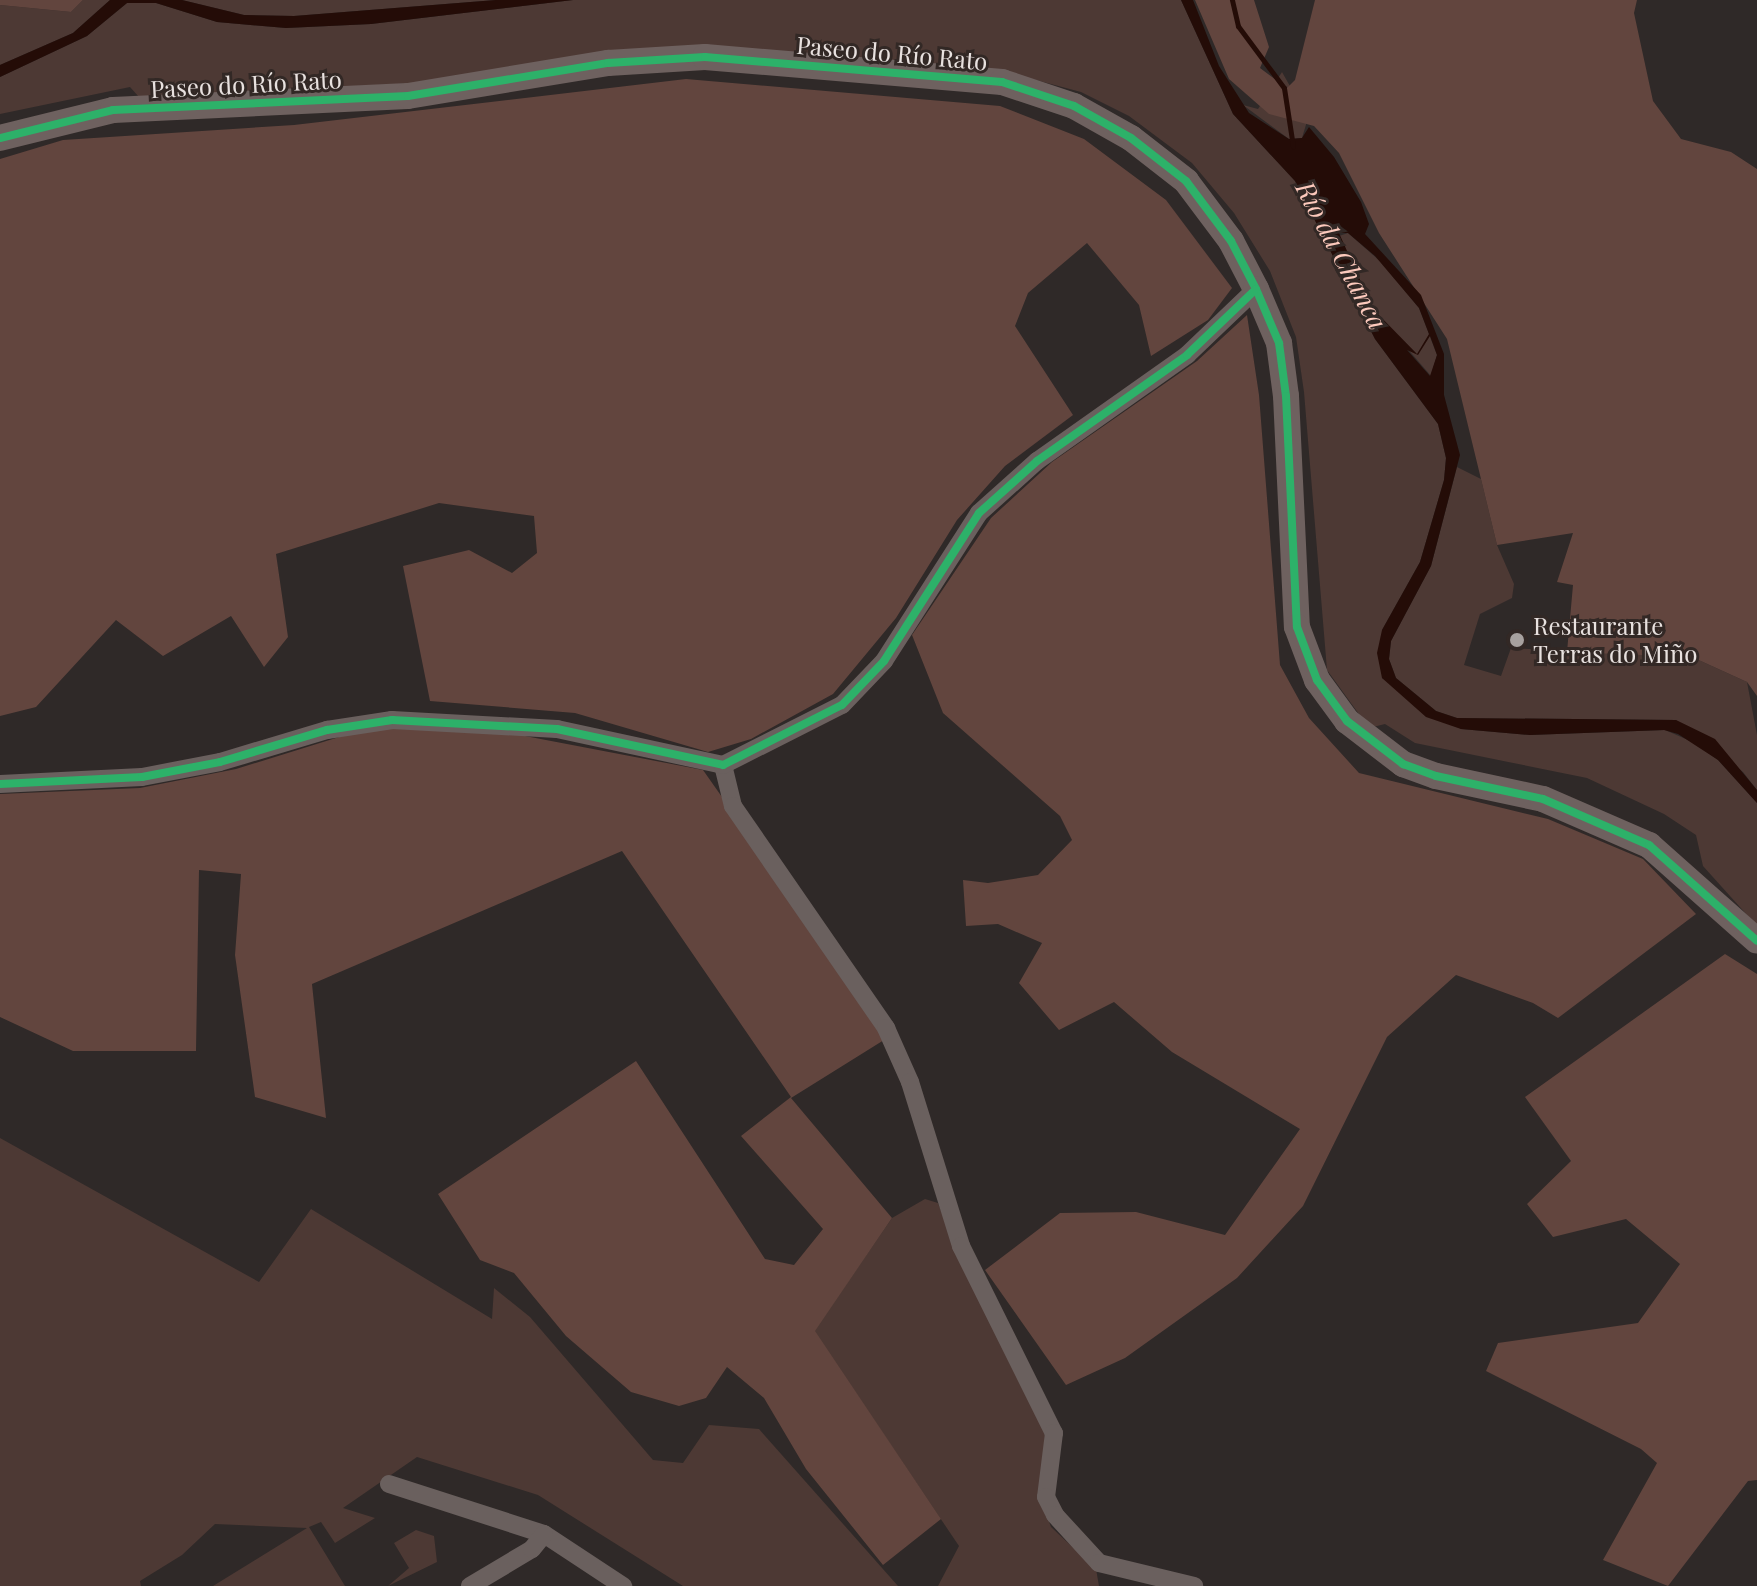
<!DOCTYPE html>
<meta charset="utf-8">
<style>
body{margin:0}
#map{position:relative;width:1757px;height:1586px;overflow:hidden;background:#2f2928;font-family:"Playfair Display",serif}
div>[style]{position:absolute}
.green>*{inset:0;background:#4d3934}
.forest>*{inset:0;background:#62453e}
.water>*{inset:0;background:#240c07}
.stream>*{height:5px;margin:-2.5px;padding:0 2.5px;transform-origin:2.5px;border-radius:2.5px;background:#240c07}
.street>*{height:18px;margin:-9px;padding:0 9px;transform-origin:9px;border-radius:9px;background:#6a605e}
.secondary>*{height:26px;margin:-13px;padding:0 13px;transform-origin:13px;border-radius:13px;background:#6e615f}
.cycleway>*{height:8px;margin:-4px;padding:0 4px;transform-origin:4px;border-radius:4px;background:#2db169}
.dots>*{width:22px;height:22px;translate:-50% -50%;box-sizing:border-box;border:4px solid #322825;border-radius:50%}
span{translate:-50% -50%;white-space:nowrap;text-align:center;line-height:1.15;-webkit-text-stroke:6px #322825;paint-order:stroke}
.street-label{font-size:24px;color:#e8e1df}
.poi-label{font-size:24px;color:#e8e1df}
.left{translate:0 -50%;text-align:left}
.water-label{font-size:26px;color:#fcc9bc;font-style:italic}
</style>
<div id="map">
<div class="green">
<i style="clip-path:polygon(83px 0,110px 0,73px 33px,0 65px,0 5px,71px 12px)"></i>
<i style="clip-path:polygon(182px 0,496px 0,294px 16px,244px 15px)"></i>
<i style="clip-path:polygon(573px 0,1181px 0,1233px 114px,1295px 181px,1375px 339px,1438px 424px,1446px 458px,1444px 480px,1420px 562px,1382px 630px,1382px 678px,1461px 729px,1530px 735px,1665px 730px,1695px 743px,1718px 760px,1757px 803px,1757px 926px,1703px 866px,1696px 835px,1664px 814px,1587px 778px,1415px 743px,1385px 724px,1369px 728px,1327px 670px,1304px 392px,1296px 337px,1270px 271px,1234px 213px,1192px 163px,1129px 116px,1081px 92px,1002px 71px,875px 60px,139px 97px,130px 87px,0 114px,0 77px,87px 36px,127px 3px,156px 3px,217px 22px,286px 28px,371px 24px)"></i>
<i style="clip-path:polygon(1282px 72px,1308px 118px,1302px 138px,1289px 139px,1243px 105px,1258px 109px)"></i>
<i style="clip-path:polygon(1348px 233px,1381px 262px,1419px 308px,1437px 355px,1431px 376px,1373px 309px,1339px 236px)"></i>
<i style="clip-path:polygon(1457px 467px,1481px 479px,1497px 545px,1514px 584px,1512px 598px,1480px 614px,1464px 665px,1501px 676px,1511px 648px,1692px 657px,1747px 682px,1757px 735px,1757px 790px,1743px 772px,1676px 720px,1457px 718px,1436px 711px,1396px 678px,1389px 659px,1391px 641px,1431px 566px)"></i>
<i style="clip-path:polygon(0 1138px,259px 1282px,311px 1209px,492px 1319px,494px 1288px,530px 1317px,653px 1460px,683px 1463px,709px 1425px,759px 1429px,898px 1586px,683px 1586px,538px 1495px,417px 1457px,343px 1508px,375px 1518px,335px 1543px,321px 1522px,309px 1527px,345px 1586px,213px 1586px,307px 1528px,215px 1524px,182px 1555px,140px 1581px,141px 1586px,0 1586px)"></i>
<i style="clip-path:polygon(925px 1199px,938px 1203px,965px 1272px,1046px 1423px,1040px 1497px,1051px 1527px,1096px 1569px,1099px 1586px,938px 1586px,959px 1546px,814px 1331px,892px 1218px)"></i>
<i style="clip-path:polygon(416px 1530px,434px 1536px,437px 1562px,388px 1586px,409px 1568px,394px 1543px)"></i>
</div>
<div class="forest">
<i style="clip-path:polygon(0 0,83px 0,71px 12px,0 5px)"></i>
<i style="clip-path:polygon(1195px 0,1254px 0,1269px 47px,1260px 68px,1287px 88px,1295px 80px,1315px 0,1637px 0,1634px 13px,1653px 101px,1681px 139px,1731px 152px,1757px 169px,1757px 696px,1747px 682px,1692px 657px,1567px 652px,1573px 585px,1557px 582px,1573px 533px,1497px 545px,1447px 339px,1379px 233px,1339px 153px,1314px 126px,1269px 114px,1229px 79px)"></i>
<i style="clip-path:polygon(686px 79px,1000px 106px,1084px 139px,1166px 200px,1232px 288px,1208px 320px,1151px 356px,1139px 305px,1087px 243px,1028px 293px,1015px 326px,1073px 415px,1005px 466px,957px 520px,896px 618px,833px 694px,751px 739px,708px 752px,575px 713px,430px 701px,403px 566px,469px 550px,512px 573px,537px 553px,534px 516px,439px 503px,276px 554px,288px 637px,264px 667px,231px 616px,163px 656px,116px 620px,36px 707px,0 716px,0 159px,63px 140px,294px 125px)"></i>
<i style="clip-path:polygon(1247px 315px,1259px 395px,1280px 665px,1309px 718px,1359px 773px,1548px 819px,1643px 859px,1696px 914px,1558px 1018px,1533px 1003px,1456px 975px,1387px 1037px,1303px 1206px,1237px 1278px,1125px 1358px,1066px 1385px,985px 1270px,1060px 1213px,1136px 1212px,1225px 1235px,1300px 1129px,1172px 1052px,1114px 1002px,1059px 1030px,1019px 983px,1042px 943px,998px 924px,966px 926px,963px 880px,988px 883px,1038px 875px,1072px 840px,1060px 816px,943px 713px,912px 635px,991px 518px,1052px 462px,1197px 361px)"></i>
<i style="clip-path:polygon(468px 725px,703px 770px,814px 928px,884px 1040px,791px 1098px,892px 1218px,815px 1331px,941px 1519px,883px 1565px,806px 1469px,764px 1398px,727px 1367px,706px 1398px,679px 1406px,631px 1392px,566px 1336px,514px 1273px,480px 1260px,438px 1194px,636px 1061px,765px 1259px,794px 1265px,823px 1229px,741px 1136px,791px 1097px,622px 851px,312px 984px,326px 1118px,255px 1097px,235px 955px,241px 874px,199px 870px,196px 1051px,73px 1051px,0 1017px,0 794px,140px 788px,236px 769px,368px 728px)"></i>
<i style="clip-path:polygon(1725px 954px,1757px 974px,1757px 1480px,1748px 1481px,1668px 1586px,1603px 1560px,1657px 1463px,1641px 1449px,1486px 1371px,1498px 1343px,1638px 1323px,1680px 1264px,1626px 1219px,1553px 1237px,1527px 1204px,1571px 1161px,1525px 1097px)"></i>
</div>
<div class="water">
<i style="clip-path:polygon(110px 0,182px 0,244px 15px,294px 16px,496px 0,573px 0,371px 24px,286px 28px,217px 22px,156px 3px,127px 3px,87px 36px,0 77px,0 65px,73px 33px)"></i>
<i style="clip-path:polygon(evenodd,1181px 0,1193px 0,1219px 66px,1249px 113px,1289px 139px,1302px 138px,1309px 127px,1334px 157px,1361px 202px,1369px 224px,1365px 234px,1421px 295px,1444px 354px,1444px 395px,1460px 455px,1431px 566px,1391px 641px,1389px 659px,1396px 678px,1436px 711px,1457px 718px,1676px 720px,1715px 739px,1757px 790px,1757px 803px,1718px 760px,1678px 734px,1664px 730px,1530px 735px,1461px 729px,1426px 717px,1382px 678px,1377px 653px,1382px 630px,1420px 562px,1444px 480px,1446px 458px,1438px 424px,1375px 339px,1295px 181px,1233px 114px,1181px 0,1339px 233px,1348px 233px,1375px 256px,1419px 308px,1429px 334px,1417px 354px,1373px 309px,1339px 233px,1181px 0,1430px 336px,1437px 355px,1430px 376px,1407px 350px,1418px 355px,1430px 336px)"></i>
</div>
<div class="stream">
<i style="left:1232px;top:0;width:27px;rotate:77deg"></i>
<i style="left:1238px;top:26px;width:77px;rotate:53.4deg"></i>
<i style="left:1284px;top:88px;width:59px;rotate:81.2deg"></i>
</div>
<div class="street">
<i style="left:723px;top:765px;width:42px;rotate:76.3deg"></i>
<i style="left:733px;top:806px;width:270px;rotate:55.4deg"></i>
<i style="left:886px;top:1028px;width:59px;rotate:66deg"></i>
<i style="left:910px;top:1082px;width:172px;rotate:72.7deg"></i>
<i style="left:961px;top:1246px;width:209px;rotate:63.6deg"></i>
<i style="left:1054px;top:1433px;width:64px;rotate:97.1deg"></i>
<i style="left:1046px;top:1497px;width:20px;rotate:63deg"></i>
<i style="left:1055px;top:1515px;width:65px;rotate:47.5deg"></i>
<i style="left:1099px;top:1563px;width:98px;rotate:13.6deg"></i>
<i style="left:0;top:784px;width:142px;rotate:-2.8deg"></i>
<i style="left:142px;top:777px;width:79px;rotate:-10.9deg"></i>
<i style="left:220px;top:762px;width:112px;rotate:-16.7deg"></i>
<i style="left:327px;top:730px;width:66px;rotate:-8.7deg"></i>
<i style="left:392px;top:720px;width:165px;rotate:3.1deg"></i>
<i style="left:557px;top:729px;width:170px;rotate:12.2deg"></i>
<i style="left:723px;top:765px;width:133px;rotate:-26.8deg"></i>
<i style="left:842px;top:705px;width:61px;rotate:-46.3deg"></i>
<i style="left:884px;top:661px;width:176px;rotate:-57.3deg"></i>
<i style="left:979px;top:513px;width:78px;rotate:-41.9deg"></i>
<i style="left:1037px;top:461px;width:184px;rotate:-35.2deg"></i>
<i style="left:1187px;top:355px;width:95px;rotate:-43.7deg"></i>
<i style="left:389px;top:1484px;width:163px;rotate:17.9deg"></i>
<i style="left:544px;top:1534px;width:95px;rotate:33.4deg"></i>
<i style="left:470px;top:1586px;width:72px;rotate:-30.8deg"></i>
<i style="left:532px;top:1549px;width:19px;rotate:-51deg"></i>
</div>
<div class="secondary">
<i style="left:0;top:138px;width:116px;rotate:-13.9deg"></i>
<i style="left:113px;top:110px;width:295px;rotate:-2.7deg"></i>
<i style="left:408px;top:96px;width:203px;rotate:-9.4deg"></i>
<i style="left:608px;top:63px;width:97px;rotate:-3.5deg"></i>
<i style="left:705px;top:57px;width:298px;rotate:4.8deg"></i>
<i style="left:1002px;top:82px;width:76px;rotate:18.4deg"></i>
<i style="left:1074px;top:106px;width:65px;rotate:29.3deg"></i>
<i style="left:1131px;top:138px;width:70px;rotate:38deg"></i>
<i style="left:1186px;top:181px;width:75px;rotate:53.1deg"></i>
<i style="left:1231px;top:241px;width:54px;rotate:62.5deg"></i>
<i style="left:1256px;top:289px;width:59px;rotate:66.9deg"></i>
<i style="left:1279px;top:343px;width:53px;rotate:82.5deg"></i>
<i style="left:1286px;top:396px;width:231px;rotate:87.3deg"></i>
<i style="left:1297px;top:627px;width:57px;rotate:69.3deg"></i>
<i style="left:1317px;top:680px;width:51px;rotate:53.8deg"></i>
<i style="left:1347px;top:721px;width:71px;rotate:37.5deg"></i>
<i style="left:1403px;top:764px;width:35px;rotate:20deg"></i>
<i style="left:1436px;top:776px;width:109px;rotate:12.1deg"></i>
<i style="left:1543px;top:799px;width:116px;rotate:23.5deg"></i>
<i style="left:1649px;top:845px;width:144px;rotate:41.6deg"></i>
</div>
<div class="cycleway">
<i style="left:0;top:138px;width:116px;rotate:-13.9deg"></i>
<i style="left:113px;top:110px;width:295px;rotate:-2.7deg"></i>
<i style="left:408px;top:96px;width:203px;rotate:-9.4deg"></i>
<i style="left:608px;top:63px;width:97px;rotate:-3.5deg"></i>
<i style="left:705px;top:57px;width:298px;rotate:4.8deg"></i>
<i style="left:1002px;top:82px;width:76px;rotate:18.4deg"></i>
<i style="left:1074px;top:106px;width:65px;rotate:29.3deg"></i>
<i style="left:1131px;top:138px;width:70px;rotate:38deg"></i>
<i style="left:1186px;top:181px;width:75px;rotate:53.1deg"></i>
<i style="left:1231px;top:241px;width:54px;rotate:62.5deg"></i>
<i style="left:1256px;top:289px;width:59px;rotate:66.9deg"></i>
<i style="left:1279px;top:343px;width:53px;rotate:82.5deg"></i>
<i style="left:1286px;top:396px;width:231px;rotate:87.3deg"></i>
<i style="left:1297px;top:627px;width:57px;rotate:69.3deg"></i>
<i style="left:1317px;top:680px;width:51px;rotate:53.8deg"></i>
<i style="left:1347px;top:721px;width:71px;rotate:37.5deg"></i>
<i style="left:1403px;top:764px;width:35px;rotate:20deg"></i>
<i style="left:1436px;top:776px;width:109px;rotate:12.1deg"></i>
<i style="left:1543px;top:799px;width:116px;rotate:23.5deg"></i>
<i style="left:1649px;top:845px;width:144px;rotate:41.6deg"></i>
<i style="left:0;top:784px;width:142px;rotate:-2.8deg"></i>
<i style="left:142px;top:777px;width:79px;rotate:-10.9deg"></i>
<i style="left:220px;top:762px;width:112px;rotate:-16.7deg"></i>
<i style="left:327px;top:730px;width:66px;rotate:-8.7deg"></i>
<i style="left:392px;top:720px;width:165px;rotate:3.1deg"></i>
<i style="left:557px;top:729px;width:170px;rotate:12.2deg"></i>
<i style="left:723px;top:765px;width:133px;rotate:-26.8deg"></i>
<i style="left:842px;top:705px;width:61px;rotate:-46.3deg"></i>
<i style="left:884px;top:661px;width:176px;rotate:-57.3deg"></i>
<i style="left:979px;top:513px;width:78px;rotate:-41.9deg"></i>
<i style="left:1037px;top:461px;width:184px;rotate:-35.2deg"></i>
<i style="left:1187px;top:355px;width:95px;rotate:-43.7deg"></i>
</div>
<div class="dots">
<i style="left:1517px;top:640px;background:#a7a19f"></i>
</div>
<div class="street-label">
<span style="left:892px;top:53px;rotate:5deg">Paseo do Río Rato</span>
<span style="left:246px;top:84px;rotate:-3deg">Paseo do Río Rato</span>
</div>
<div class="poi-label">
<span class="left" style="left:1533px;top:640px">Restaurante<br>Terras do Miño</span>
</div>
<div class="water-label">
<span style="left:1342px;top:255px;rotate:62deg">Río da Chanca</span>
</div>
</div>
